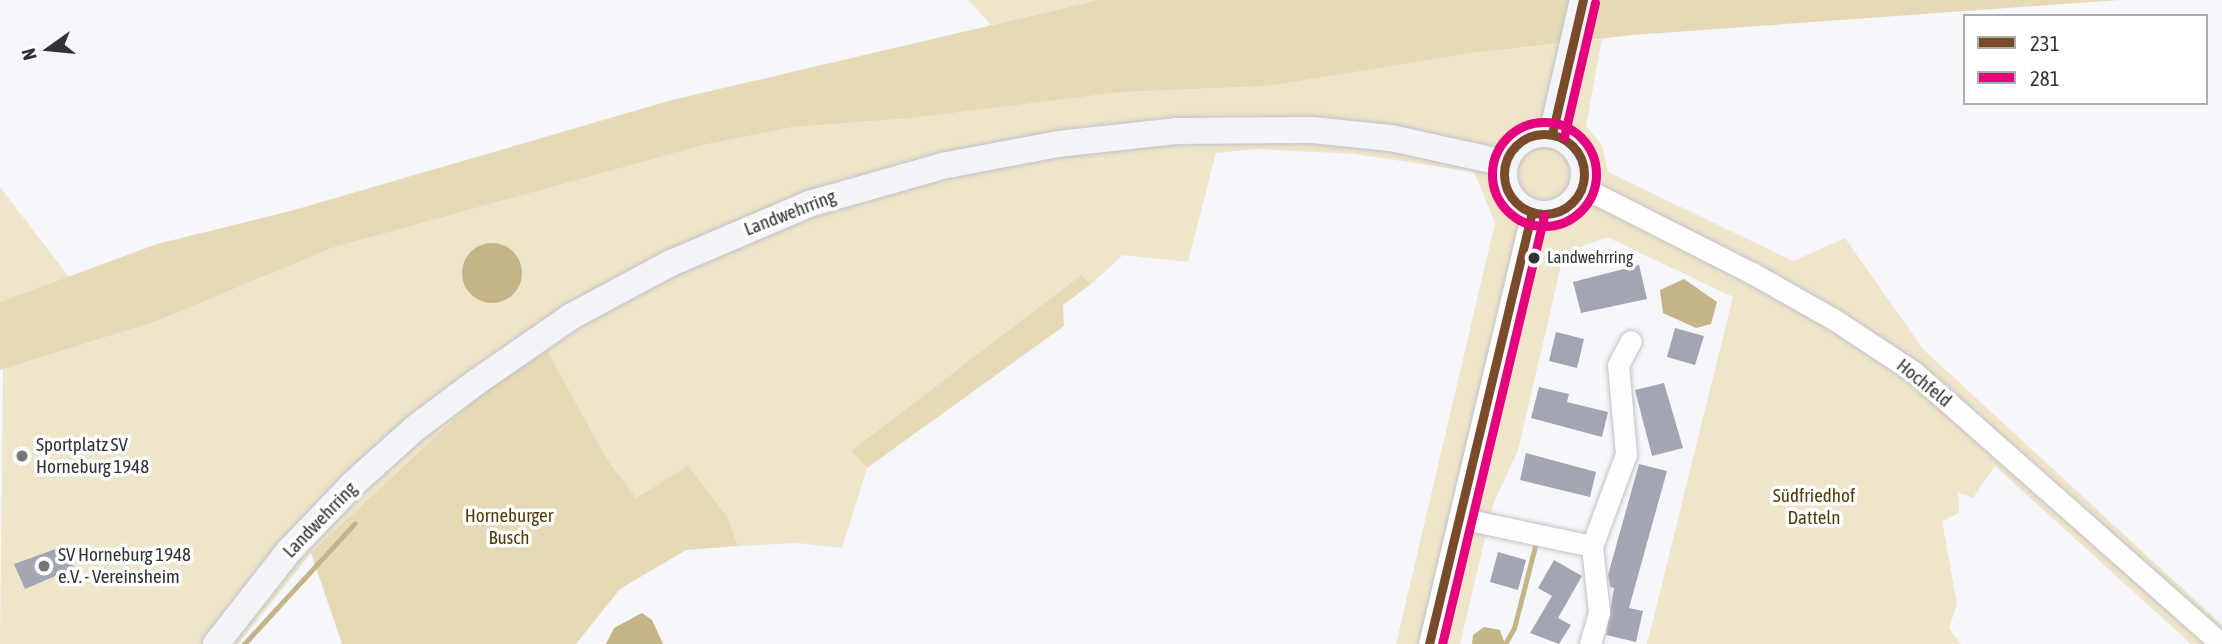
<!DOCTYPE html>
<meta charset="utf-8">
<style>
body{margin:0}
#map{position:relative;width:2222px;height:644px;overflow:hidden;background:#f5f7fb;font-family:"Asap Condensed",sans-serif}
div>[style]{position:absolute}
.green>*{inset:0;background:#efe5ca}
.forest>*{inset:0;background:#e6d9b6}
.water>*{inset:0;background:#c4b488}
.round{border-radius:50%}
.stream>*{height:5px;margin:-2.5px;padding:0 2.5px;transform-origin:2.5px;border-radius:2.5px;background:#c4b488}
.building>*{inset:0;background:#a2a6b2}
.roads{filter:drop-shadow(0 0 2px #c1c2c6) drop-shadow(0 0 2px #c1c2c6)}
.minor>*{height:21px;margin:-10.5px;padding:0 10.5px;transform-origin:10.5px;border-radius:10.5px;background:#fefefe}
.major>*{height:26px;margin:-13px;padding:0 13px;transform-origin:13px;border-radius:13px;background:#f3f4f8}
.major>.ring{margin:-13px;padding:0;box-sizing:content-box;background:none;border:26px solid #f3f4f8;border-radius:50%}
.bus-1>*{height:9px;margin:-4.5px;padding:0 4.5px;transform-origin:4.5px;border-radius:4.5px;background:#7a4b2a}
.bus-1>.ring{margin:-4.5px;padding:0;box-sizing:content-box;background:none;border:9px solid #7a4b2a;border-radius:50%}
.bus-2>*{height:9px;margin:-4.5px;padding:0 4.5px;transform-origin:4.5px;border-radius:4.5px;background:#e5007d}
.bus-2>.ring{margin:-4.5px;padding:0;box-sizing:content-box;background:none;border:9px solid #e5007d;border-radius:50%}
.dots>*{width:19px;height:19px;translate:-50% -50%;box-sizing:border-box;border:4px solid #fff;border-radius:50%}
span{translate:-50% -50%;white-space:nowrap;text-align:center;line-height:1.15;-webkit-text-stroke:7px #fff;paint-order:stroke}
.bus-label{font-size:17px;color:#303236}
.left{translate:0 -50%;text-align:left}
.street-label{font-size:19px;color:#303236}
.poi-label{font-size:19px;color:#303236}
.park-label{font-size:19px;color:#4f3d06}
.legend{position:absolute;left:1963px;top:14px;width:245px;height:91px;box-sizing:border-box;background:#fff;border:2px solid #acadaf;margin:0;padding:9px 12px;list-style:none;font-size:21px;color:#303236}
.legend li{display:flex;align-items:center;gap:14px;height:35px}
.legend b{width:35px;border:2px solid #acadaf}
.north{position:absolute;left:14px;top:14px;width:70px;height:70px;-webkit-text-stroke:5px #fff;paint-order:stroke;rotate:255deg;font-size:19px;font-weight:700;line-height:28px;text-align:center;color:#303236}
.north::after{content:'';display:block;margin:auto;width:24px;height:32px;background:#303236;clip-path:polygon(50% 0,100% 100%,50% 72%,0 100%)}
</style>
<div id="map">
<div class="green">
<i style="clip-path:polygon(968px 0,1100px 0,991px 25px)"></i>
<i style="clip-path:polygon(1602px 39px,1586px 126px,1602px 145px,1608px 172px,1793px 261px,1845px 238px,1923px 349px,2222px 625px,2222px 644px,2191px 644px,1995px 466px,1973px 498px,1958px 492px,1959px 513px,1942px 521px,1957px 604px,1949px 628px,1961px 644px,1647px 644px,1733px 297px,1607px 237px,1564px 253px,1518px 450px,1493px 505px,1460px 644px,1396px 644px,1495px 223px,1474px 172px,1355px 154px,1257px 149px,1216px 153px,1188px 262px,1123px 255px,1091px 284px,1081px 275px,851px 451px,867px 468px,842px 548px,797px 543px,738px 546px,727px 516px,688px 466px,636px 498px,606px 458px,311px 553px,238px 644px,0 644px,3px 369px,157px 321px,332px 248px,703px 145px,793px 127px,913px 118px,1122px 92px,1268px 86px,1472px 53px)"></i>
<i style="clip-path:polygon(0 187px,69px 277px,0 302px)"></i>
</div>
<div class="forest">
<i style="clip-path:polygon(1099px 0,2119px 0,1633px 35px,1472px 53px,1268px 86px,1122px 92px,913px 118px,793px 127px,703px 145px,332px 248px,157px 321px,0 370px,0 302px,157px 244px,294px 210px,672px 100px)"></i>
<i style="clip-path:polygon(1081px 275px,1091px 284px,1063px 305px,1064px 326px,867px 468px,851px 451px)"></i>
<i style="clip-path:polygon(545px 347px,606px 458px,636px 498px,688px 466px,727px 516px,738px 546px,686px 550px,620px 589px,576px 644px,342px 644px,311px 553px,485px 390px)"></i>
</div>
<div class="water">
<i class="round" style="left:462px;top:243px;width:60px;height:60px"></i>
<i style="clip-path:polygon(1684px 279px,1717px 302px,1711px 324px,1696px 328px,1663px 313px,1660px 290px)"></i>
<i style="clip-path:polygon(642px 613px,652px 620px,663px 644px,606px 644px,614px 628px)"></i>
<i style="clip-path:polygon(1484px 627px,1500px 630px,1505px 644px,1472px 644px,1473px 635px)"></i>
</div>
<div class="stream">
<i style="left:244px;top:644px;width:164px;rotate:-47.5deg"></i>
<i style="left:1505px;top:644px;width:18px;rotate:-61deg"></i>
<i style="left:1514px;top:628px;width:85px;rotate:-75.6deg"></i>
</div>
<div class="building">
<i style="clip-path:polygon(1639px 265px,1647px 299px,1581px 313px,1573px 282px)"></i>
<i style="clip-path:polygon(1675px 328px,1704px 336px,1695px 365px,1667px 357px)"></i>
<i style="clip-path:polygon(1556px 332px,1584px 339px,1577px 368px,1549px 361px)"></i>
<i style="clip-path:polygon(1664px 383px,1683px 448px,1652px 456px,1635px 390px)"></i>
<i style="clip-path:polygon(1539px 387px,1569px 394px,1567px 402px,1608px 412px,1602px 437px,1531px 418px)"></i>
<i style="clip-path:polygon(1526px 453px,1596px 472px,1590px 497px,1520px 480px)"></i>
<i style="clip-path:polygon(1639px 464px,1667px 471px,1629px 608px,1643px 611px,1636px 642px,1606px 635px,1614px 588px,1610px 587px,1608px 575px)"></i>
<i style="clip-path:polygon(64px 546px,74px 568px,25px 589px,14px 564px)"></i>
<i style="clip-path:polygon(1498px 552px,1526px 560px,1518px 590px,1490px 582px)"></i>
<i style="clip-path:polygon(1554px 560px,1582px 576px,1558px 618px,1571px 625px,1559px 644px,1530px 633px,1552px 596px,1538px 588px)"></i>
</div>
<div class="roads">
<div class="minor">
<i style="left:1579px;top:193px;width:17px;rotate:3deg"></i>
<i style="left:1596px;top:194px;width:175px;rotate:26.9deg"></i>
<i style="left:1752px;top:273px;width:95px;rotate:29.5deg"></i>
<i style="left:1835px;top:320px;width:95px;rotate:33.4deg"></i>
<i style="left:1914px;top:372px;width:410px;rotate:41.5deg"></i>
<i style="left:1459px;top:518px;width:136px;rotate:11.9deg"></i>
<i style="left:1429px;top:644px;width:444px;rotate:-76.6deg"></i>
<i style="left:1590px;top:644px;width:33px;rotate:-74deg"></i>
<i style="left:1599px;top:612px;width:66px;rotate:-96.1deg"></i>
<i style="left:1592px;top:546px;width:98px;rotate:-69.7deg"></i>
<i style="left:1626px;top:454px;width:89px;rotate:-95.1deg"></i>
<i style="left:1618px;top:365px;width:27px;rotate:-62deg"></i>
</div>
<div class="major">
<i style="left:1552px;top:134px;width:138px;rotate:-77deg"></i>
<i class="ring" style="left:1504px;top:134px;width:54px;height:54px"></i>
<i style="left:216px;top:644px;width:118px;rotate:-51.9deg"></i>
<i style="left:289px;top:551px;width:93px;rotate:-46.3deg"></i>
<i style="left:353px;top:484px;width:82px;rotate:-42deg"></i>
<i style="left:414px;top:429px;width:80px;rotate:-36.9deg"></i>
<i style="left:478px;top:381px;width:114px;rotate:-34.7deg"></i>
<i style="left:572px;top:316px;width:112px;rotate:-28.2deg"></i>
<i style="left:671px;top:263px;width:150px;rotate:-23.1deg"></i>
<i style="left:809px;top:204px;width:138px;rotate:-15.9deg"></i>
<i style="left:942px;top:166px;width:118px;rotate:-10.7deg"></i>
<i style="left:1058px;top:144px;width:118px;rotate:-6.3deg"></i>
<i style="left:1175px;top:131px;width:137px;rotate:-0.4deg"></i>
<i style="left:1312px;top:130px;width:79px;rotate:5.8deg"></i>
<i style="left:1391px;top:138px;width:117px;rotate:12.4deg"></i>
</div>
</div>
<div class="bus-1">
<i style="left:1552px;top:134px;width:138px;rotate:-77deg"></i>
<i class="ring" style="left:1504px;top:134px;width:71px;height:71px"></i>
<i style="left:1429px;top:644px;width:444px;rotate:-76.6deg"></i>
</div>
<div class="bus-2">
<i class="ring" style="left:1492px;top:122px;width:95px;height:95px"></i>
<i style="left:1564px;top:137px;width:138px;rotate:-77deg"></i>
<i style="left:1442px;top:644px;width:441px;rotate:-76.6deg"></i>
</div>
<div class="dots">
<i style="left:1534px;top:258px;background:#303236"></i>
<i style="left:22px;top:456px;background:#75777b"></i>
<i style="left:44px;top:566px;background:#75777b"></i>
</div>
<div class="bus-label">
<span class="left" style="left:1547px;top:258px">Landwehrring</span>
</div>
<div class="street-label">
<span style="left:790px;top:213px;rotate:-21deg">Landwehrring</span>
<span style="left:1924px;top:383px;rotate:39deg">Hochfeld</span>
<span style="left:320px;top:520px;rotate:-46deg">Landwehrring</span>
</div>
<div class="poi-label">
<span class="left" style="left:36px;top:456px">Sportplatz SV<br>Horneburg 1948</span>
<span class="left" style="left:58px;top:566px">SV Horneburg 1948<br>e.V. - Vereinsheim</span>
</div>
<div class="park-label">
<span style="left:1814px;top:507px">Südfriedhof<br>Datteln</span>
<span style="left:509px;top:527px">Horneburger<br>Busch</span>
</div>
<ul class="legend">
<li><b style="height:9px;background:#7a4b2a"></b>231</li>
<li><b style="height:9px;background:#e5007d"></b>281</li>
</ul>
<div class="north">N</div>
</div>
